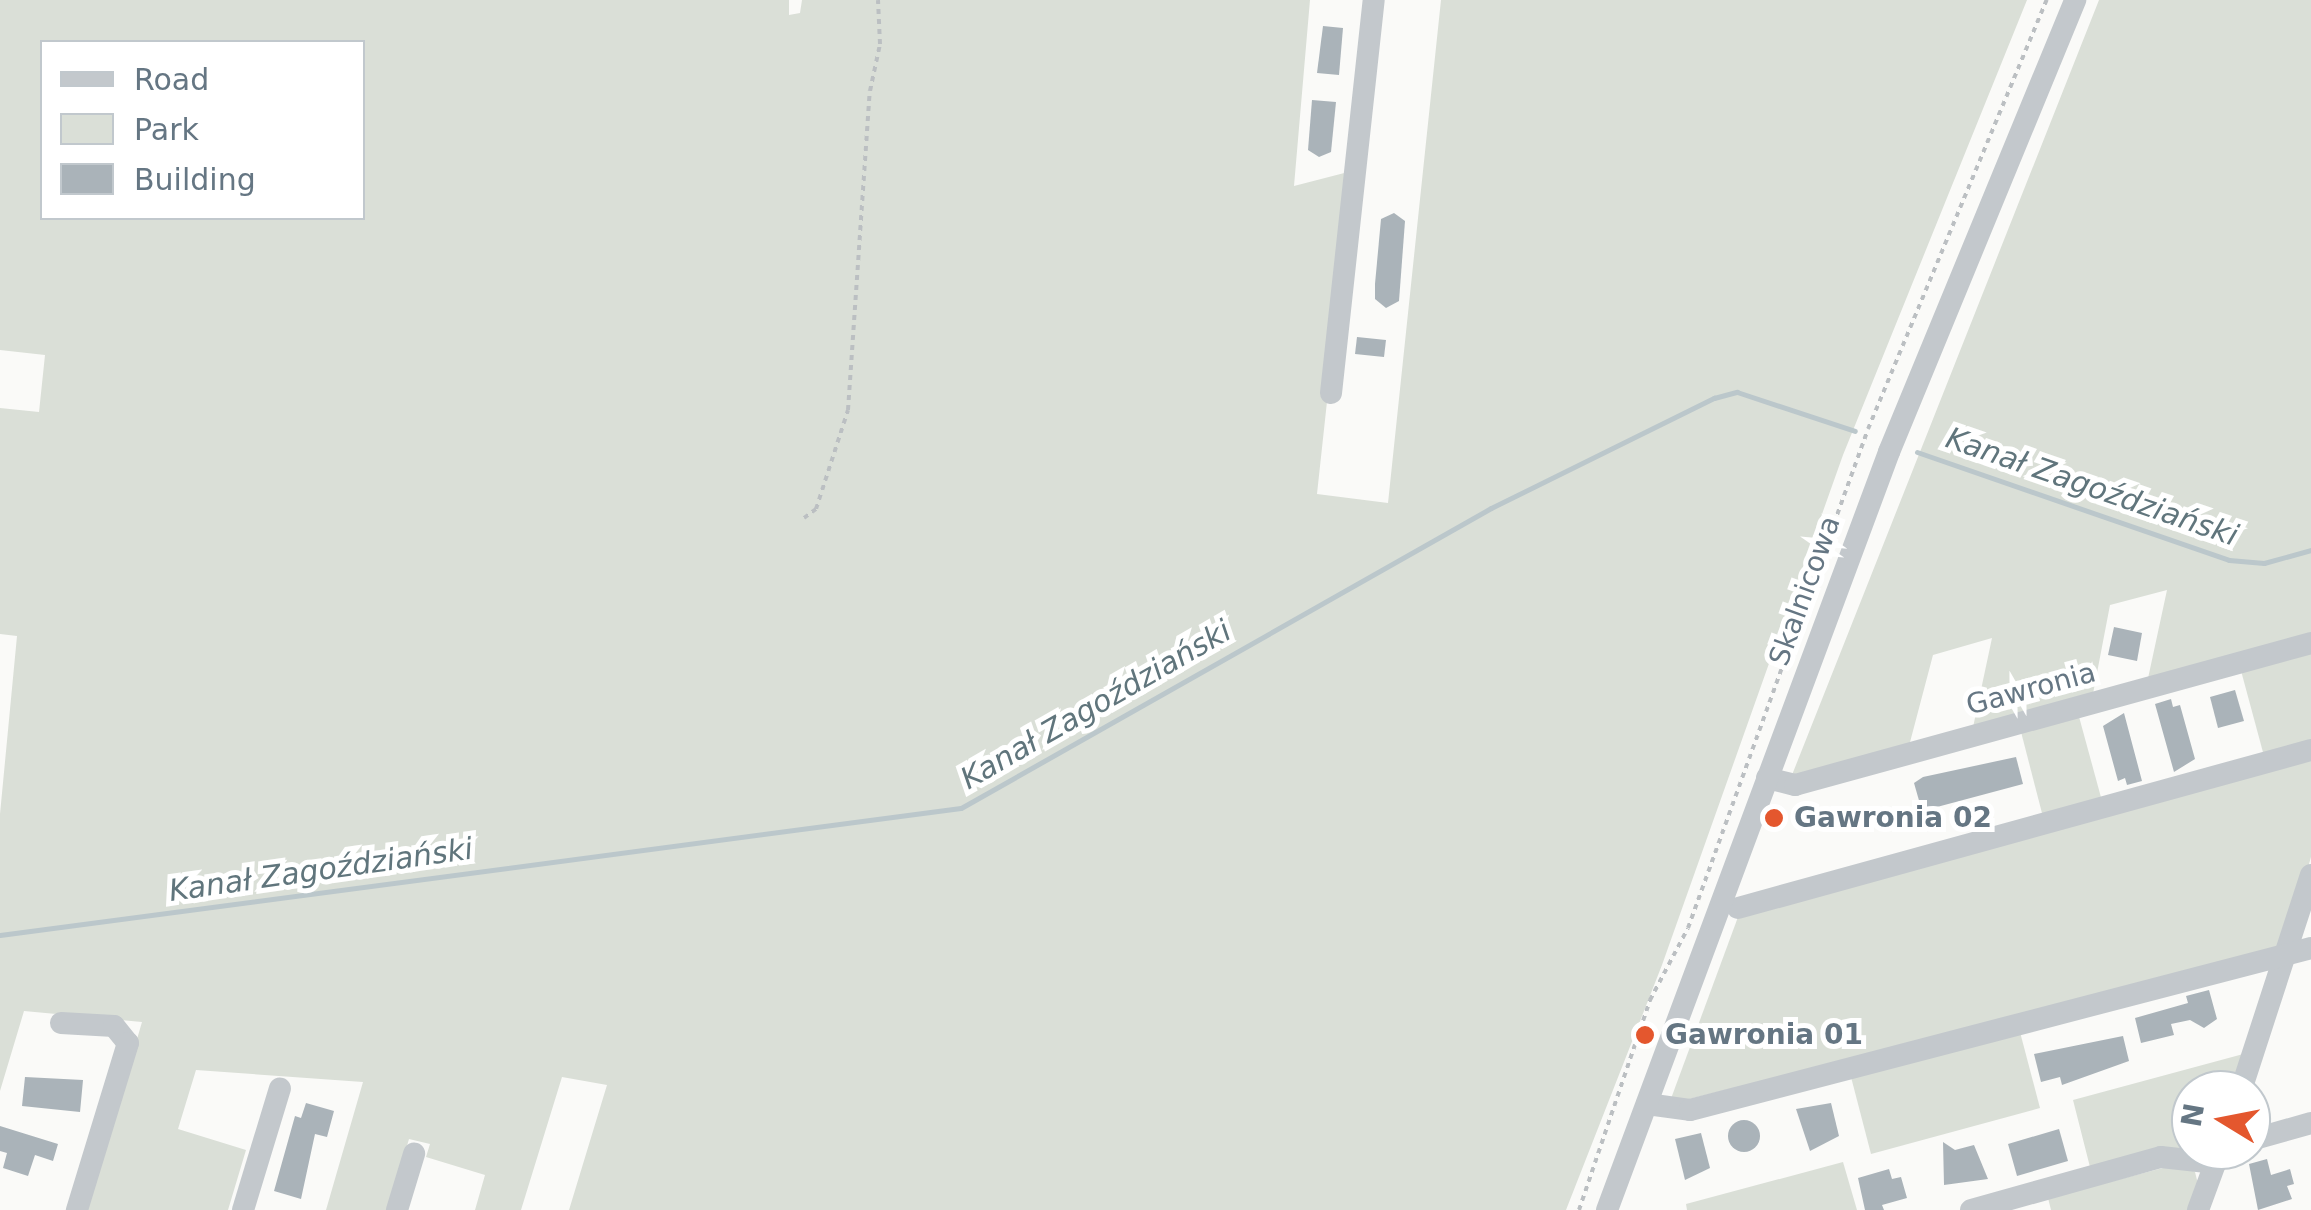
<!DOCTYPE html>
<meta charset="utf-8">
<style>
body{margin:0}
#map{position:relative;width:2311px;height:1210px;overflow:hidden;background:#fafaf8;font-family:"DejaVu Sans",sans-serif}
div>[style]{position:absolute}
.green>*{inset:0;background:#dadfd7}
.stream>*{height:5px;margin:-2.5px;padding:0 2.5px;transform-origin:2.5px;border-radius:2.5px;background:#bbc7cb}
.building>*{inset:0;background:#aab3b9}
.round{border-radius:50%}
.path>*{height:4px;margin-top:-2px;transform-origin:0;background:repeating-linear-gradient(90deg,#bbbfc2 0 5px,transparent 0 10px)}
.minor>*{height:22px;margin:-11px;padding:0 11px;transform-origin:11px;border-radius:11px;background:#c3c8cc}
.dots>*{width:28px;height:28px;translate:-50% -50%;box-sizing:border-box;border:5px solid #fff;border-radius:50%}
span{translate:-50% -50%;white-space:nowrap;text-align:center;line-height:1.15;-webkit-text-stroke:10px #fff;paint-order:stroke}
.street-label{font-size:28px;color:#657683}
.poi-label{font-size:28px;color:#657683;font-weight:700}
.left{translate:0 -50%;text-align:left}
.water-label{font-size:30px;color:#60757c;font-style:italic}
.legend{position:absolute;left:40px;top:40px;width:325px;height:180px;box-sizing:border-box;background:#fff;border:2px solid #c1c8cd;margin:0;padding:12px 18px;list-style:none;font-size:30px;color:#657683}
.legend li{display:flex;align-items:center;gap:20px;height:50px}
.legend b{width:50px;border:2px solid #c1c8cd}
.north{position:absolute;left:2171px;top:1070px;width:100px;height:100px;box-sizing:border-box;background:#fff;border:2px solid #c1c8cd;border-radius:50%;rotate:280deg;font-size:28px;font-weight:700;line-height:40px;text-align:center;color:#657683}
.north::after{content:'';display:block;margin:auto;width:35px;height:45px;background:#e4572e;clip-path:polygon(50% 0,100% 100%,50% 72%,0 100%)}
</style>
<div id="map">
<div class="green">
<i style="clip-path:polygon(evenodd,0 0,789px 0,789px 15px,800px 13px,802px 0,1310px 0,1294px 186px,1352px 171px,1317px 494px,1388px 503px,1441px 0,2027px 0,1843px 455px,1662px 965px,1566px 1210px,569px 1210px,607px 1085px,562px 1077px,521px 1210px,475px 1210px,485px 1175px,426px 1157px,430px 1144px,409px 1139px,388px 1210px,326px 1210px,363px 1082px,196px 1070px,178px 1129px,246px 1150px,228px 1210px,87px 1210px,142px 1022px,24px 1011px,0 1091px,0 814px,17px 636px,0 634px,0 408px,39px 412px,45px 355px,0 350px,0 0,42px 42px,362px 42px,362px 218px,42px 218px,42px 42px)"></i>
<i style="clip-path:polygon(2099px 0,2311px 0,2311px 638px,2147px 683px,2167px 590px,2110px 605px,2092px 699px,1972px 732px,1992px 638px,1933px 655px,1909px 746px,1790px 780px)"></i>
<i style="clip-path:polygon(2311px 650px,2311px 744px,2264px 756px,2240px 667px)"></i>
<i style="clip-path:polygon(2078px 713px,2102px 801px,2043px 817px,2020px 728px)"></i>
<i style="clip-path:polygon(2311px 760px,2311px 857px,2284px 951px,1669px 1104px,1738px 917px)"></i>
<i style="clip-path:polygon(2020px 1032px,2040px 1108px,1871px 1154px,1851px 1077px)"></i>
<i style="clip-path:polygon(2247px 1053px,2235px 1090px,2191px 1090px,2191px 1145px,2091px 1171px,2073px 1100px)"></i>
<i style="clip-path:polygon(1843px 1162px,1857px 1210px,1687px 1210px,1686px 1204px)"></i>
<i style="clip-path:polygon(2182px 1163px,2195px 1172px,2199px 1188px,2190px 1210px,2051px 1210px,2048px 1198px)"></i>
</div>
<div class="stream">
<i style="left:1917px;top:452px;width:330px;rotate:19.1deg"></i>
<i style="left:2229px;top:560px;width:35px;rotate:5deg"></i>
<i style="left:2264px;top:563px;width:49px;rotate:-15.5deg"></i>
<i style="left:0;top:935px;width:969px;rotate:-7.53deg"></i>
<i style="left:961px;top:808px;width:609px;rotate:-29.51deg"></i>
<i style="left:1491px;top:508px;width:249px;rotate:-26.3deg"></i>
<i style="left:1714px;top:398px;width:24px;rotate:-15deg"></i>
<i style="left:1737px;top:392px;width:124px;rotate:18.3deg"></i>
</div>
<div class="building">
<i style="clip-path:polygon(1323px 26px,1343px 28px,1339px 75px,1317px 73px)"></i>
<i style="clip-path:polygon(1312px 100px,1336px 102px,1331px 152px,1319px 157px,1308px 150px)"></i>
<i style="clip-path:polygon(1394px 213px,1405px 221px,1399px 301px,1386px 308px,1375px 299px,1375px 284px,1381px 219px)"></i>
<i style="clip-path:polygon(1357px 337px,1386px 340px,1384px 357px,1355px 354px)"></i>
<i style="clip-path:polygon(2114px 627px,2142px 633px,2137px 661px,2108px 655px)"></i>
<i style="clip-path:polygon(2235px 690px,2244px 721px,2218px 728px,2210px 697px)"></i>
<i style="clip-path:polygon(2171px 699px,2173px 707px,2180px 705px,2195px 759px,2174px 772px,2155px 704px)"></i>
<i style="clip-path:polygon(2124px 713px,2142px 781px,2127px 785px,2125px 778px,2118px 781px,2103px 726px)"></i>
<i style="clip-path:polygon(2016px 757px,2023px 784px,1922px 811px,1914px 783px,1923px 777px)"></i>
<i style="clip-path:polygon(2209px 990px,2217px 1019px,2204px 1028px,2190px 1020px,2171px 1024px,2174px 1035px,2141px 1043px,2135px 1018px,2188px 1003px,2186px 996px)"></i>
<i style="clip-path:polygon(2123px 1036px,2129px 1061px,2062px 1085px,2060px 1077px,2041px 1082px,2034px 1054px)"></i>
<i style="clip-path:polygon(25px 1077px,83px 1080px,80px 1112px,22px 1106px)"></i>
<i style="clip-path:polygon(306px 1103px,334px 1111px,327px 1137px,315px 1134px,301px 1199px,274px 1191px,295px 1116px,301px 1118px)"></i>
<i style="clip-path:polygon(1831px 1103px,1839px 1136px,1810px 1151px,1796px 1109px)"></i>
<i class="round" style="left:1728px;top:1120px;width:32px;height:32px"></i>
<i style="clip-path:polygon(0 1126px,58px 1144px,53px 1161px,35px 1155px,28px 1176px,3px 1168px,7px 1153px,0 1151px)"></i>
<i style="clip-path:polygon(2059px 1129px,2068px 1161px,2017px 1176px,2008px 1144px)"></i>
<i style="clip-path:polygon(1701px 1133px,1710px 1168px,1685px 1180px,1675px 1139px)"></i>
<i style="clip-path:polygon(1943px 1142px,1955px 1150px,1974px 1145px,1988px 1179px,1944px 1185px)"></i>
<i style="clip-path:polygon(2267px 1159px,2271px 1175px,2290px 1169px,2294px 1184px,2287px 1186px,2292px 1199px,2258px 1210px,2249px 1164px)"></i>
<i style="clip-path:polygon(1889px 1169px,1892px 1179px,1901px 1177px,1907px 1198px,1882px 1205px,1884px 1210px,1865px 1210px,1858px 1178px)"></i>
</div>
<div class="path">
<i style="left:804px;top:518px;width:15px;rotate:-37deg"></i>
<i style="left:816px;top:509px;width:104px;rotate:-72.1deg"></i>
<i style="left:848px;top:410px;width:320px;rotate:-86.1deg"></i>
<i style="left:870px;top:91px;width:48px;rotate:-78deg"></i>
<i style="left:880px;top:44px;width:44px;rotate:-92.6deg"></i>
<i style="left:1579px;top:1210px;width:222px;rotate:-71.3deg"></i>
<i style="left:1650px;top:1000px;width:81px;rotate:-62.2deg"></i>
<i style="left:1688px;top:928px;width:530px;rotate:-70.16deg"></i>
<i style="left:1868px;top:429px;width:465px;rotate:-67.4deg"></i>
</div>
<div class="minor">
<i style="left:1331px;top:393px;width:395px;rotate:-83.8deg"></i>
<i style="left:1767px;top:778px;width:29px;rotate:14deg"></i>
<i style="left:1795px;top:785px;width:535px;rotate:-15.39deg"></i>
<i style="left:1738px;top:908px;width:594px;rotate:-15.42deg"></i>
<i style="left:61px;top:1023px;width:53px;rotate:3.2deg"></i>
<i style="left:114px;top:1026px;width:22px;rotate:51deg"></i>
<i style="left:128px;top:1043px;width:175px;rotate:107deg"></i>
<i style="left:2241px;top:1090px;width:226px;rotate:-72deg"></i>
<i style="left:1647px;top:1104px;width:43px;rotate:7.9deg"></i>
<i style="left:1690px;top:1110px;width:642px;rotate:-14.62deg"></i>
<i style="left:2251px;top:1140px;width:62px;rotate:-15.8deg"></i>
<i style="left:243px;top:1210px;width:127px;rotate:-73.1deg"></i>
<i style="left:397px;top:1210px;width:59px;rotate:-73.1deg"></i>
<i style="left:1607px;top:1210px;width:809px;rotate:-69.59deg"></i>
<i style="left:1889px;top:452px;width:489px;rotate:-67.6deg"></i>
<i style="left:1971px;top:1210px;width:197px;rotate:-15.6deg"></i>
<i style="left:2161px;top:1157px;width:55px;rotate:6.2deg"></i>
<i style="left:2198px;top:1210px;width:61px;rotate:-69.8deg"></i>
</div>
<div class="dots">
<i style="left:1774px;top:818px;background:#e4572e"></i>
<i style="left:1645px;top:1035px;background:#e4572e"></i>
</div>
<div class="street-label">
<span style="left:1805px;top:591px;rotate:-70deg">Skalnicowa</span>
<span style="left:2031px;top:689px;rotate:-15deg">Gawronia</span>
</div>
<div class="poi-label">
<span class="left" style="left:1794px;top:818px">Gawronia 02</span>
<span class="left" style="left:1665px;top:1035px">Gawronia 01</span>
</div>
<div class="water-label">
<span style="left:2092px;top:487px;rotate:19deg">Kanał Zagoździański</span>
<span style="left:1096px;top:705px;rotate:-30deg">Kanał Zagoździański</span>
<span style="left:321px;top:870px;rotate:-8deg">Kanał Zagoździański</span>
</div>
<ul class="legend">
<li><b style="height:12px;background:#c3c8cc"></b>Road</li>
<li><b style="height:28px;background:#dadfd7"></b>Park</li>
<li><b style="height:28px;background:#aab3b9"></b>Building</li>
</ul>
<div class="north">N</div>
</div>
